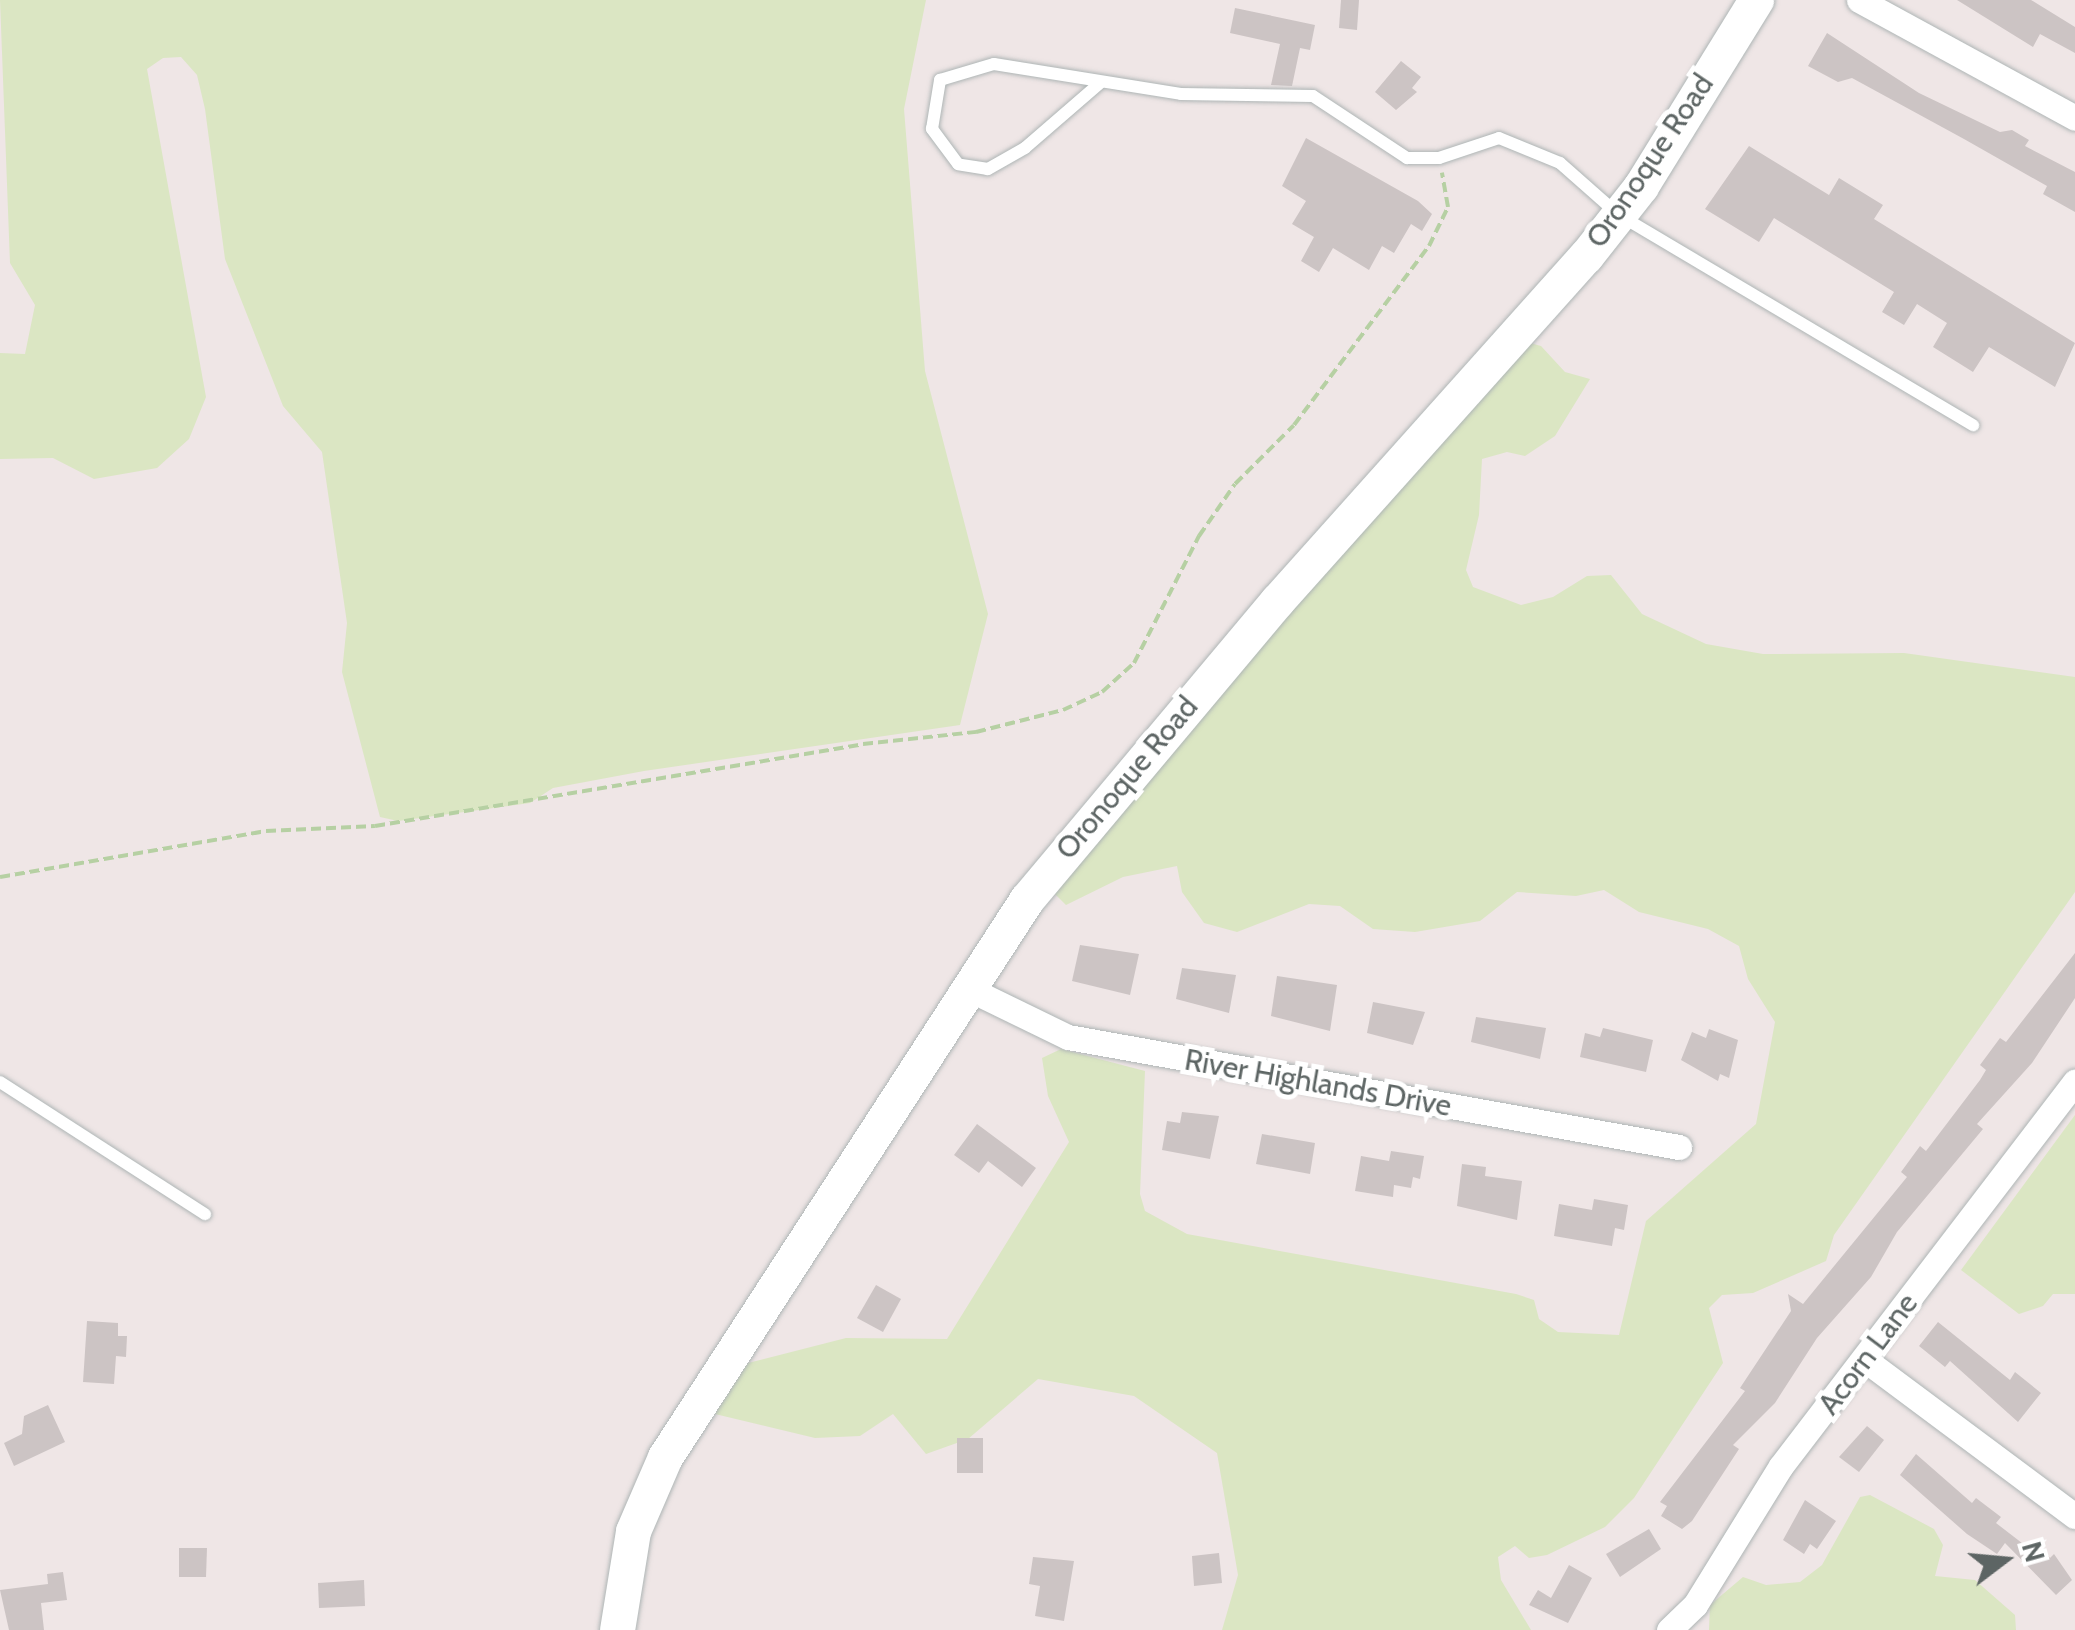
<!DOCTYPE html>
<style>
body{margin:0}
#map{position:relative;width:2075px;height:1630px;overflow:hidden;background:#efe6e6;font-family:Cabin,sans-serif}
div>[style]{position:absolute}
.green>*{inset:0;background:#dbe6c3}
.building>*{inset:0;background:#ccc4c4}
.path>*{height:4px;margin-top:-2px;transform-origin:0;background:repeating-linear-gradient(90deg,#b6d0a3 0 10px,transparent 0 15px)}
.roads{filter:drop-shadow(0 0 2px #aeb5b5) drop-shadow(0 0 2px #aeb5b5)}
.lane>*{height:12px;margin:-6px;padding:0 6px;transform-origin:6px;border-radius:6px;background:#fff}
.street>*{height:25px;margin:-12.5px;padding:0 12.5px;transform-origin:12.5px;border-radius:12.5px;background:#fff}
.secondary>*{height:35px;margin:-17.5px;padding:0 17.5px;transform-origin:17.5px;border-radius:17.5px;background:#fff}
span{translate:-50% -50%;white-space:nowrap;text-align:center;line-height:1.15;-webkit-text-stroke:10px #fff;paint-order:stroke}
.street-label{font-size:30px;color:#5d6564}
.north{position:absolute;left:1955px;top:1510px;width:100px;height:100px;-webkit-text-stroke:8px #fff;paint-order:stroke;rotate:74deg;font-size:28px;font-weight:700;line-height:40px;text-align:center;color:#5d6564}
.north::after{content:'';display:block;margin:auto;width:35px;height:45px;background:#5d6564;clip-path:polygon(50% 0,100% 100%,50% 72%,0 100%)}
</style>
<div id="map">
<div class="green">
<i style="clip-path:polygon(0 0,926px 0,904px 109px,925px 371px,988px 614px,960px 725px,644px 771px,553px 788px,530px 803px,398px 821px,380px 817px,342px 672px,347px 623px,322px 452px,283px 406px,225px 259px,205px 109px,197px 75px,181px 57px,163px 58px,147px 69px,206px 397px,189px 439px,157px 468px,94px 479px,53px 458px,0 459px,0 353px,25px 354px,35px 305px,10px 263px)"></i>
<i style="clip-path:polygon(1523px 341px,1541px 346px,1565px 372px,1590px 379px,1555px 436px,1525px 456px,1507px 452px,1482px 459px,1479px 515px,1466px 570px,1473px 587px,1521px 605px,1553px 597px,1587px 576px,1611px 575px,1642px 614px,1706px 644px,1763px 654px,1904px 653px,2075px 677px,2075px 892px,1834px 1235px,1826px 1261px,1753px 1293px,1722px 1295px,1709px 1308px,1723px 1363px,1634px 1498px,1605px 1527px,1547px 1555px,1529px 1558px,1515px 1546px,1498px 1557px,1501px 1580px,1531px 1630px,1222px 1630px,1238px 1575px,1217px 1453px,1134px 1396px,1038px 1379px,968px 1439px,926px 1454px,893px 1414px,860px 1436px,815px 1438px,715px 1414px,748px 1363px,846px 1338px,947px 1339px,1069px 1142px,1048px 1096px,1042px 1058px,1061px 1049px,1145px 1071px,1140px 1194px,1145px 1211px,1187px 1234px,1516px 1294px,1534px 1300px,1539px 1319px,1558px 1332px,1619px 1335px,1646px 1221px,1756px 1124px,1775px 1022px,1748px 979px,1739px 946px,1708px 929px,1639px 912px,1604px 890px,1576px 896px,1517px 892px,1480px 921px,1415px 932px,1373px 929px,1340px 906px,1309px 904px,1237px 932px,1204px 923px,1182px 892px,1177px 866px,1123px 877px,1066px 905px,1053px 892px,1190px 719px)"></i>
<i style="clip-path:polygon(2075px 1115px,2075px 1294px,2053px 1294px,2043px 1306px,2019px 1314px,1961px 1270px)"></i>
<i style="clip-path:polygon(1870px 1495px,1934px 1529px,1943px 1545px,1935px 1576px,1975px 1580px,2015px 1615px,2016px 1630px,1709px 1630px,1710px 1605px,1743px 1577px,1766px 1585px,1800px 1582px,1822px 1565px,1860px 1497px)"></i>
</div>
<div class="building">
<i style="clip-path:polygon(1341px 0,1359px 0,1357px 30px,1339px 28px)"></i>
<i style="clip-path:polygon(1957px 0,2031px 0,2075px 27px,2075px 53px,2040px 34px,2033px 47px)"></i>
<i style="clip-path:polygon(1235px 8px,1315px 25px,1310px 50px,1300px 48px,1292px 86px,1271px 85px,1280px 44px,1230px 33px)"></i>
<i style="clip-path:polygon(1827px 33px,1919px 93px,2000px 132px,2012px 130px,2029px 140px,2025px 146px,2075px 172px,2075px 212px,2043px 194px,2047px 186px,1964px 139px,1852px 78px,1838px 82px,1808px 66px)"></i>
<i style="clip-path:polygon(1401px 61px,1421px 77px,1412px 88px,1417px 92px,1396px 110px,1375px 92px)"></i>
<i style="clip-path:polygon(1306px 138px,1418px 201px,1432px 214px,1422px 231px,1411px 224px,1394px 253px,1382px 246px,1369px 270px,1333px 248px,1319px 272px,1301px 261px,1314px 237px,1292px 224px,1306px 201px,1282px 186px)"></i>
<i style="clip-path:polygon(1749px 146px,1829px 195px,1839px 178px,1883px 205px,1874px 219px,2075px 343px,2055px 387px,1989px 347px,1973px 372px,1933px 347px,1947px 323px,1917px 304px,1904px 325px,1882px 312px,1894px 292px,1774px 218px,1759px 242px,1705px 209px)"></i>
<i style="clip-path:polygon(1080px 945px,1139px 954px,1130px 995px,1072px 981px)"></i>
<i style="clip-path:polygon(2075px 953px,2075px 998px,2032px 1063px,1977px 1124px,1983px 1129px,1897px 1232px,1871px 1277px,1817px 1338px,1775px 1403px,1733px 1445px,1739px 1449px,1692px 1521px,1682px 1529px,1661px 1516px,1667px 1506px,1660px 1502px,1745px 1391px,1740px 1388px,1791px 1311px,1788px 1294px,1803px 1304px,1907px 1177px,1901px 1172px,1920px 1146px,1926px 1151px,1980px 1080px,1986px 1070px,1980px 1065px,2000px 1038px,2006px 1042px)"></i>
<i style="clip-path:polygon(1182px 968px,1236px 975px,1229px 1013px,1176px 999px)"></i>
<i style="clip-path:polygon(1277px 976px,1337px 985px,1330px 1031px,1271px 1016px)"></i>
<i style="clip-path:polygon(1373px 1002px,1425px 1012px,1413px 1045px,1367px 1033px)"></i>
<i style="clip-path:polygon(1476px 1017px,1546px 1028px,1540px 1059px,1471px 1042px)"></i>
<i style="clip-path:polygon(1603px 1028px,1653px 1040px,1646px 1072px,1580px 1057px,1585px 1033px,1600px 1037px)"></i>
<i style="clip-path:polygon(1709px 1029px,1738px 1040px,1729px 1078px,1720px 1074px,1718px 1081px,1681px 1060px,1692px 1032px,1706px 1038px)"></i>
<i style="clip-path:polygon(1182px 1112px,1219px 1116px,1210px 1159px,1162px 1150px,1167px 1121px,1180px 1123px)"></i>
<i style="clip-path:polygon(977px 1124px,1036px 1168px,1022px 1187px,988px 1161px,979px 1173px,954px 1155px)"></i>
<i style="clip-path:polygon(1262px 1134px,1315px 1143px,1310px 1174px,1256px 1164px)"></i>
<i style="clip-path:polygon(1391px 1151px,1424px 1156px,1420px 1179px,1413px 1177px,1411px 1188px,1394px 1185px,1393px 1197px,1355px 1191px,1361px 1156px,1389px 1161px)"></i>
<i style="clip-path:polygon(1462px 1164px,1486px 1167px,1485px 1176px,1522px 1181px,1517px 1220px,1457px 1206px)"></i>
<i style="clip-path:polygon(1594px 1199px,1628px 1205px,1624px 1230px,1615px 1228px,1612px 1246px,1554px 1236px,1559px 1204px,1592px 1210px)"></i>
<i style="clip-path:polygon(876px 1285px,901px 1299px,883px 1332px,857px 1318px)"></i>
<i style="clip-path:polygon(87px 1321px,118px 1323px,118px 1336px,127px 1336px,126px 1357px,116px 1356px,114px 1384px,83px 1382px)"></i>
<i style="clip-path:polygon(1938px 1322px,2010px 1380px,2015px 1372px,2041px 1393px,2018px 1422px,1950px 1361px,1945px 1367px,1919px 1346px)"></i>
<i style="clip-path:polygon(48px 1405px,65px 1442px,14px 1466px,4px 1443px,22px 1434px,24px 1416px)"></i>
<i style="clip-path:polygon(1867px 1426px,1884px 1440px,1859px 1472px,1839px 1457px)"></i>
<i style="clip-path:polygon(957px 1438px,983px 1438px,983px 1473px,957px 1473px)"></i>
<i style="clip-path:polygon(1916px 1454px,1972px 1503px,1976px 1498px,2001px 1517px,1996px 1523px,2031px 1550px,2037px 1544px,2050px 1558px,2054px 1554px,2072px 1580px,2056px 1595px,2005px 1543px,1997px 1554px,1967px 1534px,1900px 1475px)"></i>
<i style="clip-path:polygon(1805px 1500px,1836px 1521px,1817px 1549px,1810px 1544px,1804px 1554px,1783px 1540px)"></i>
<i style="clip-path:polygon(1649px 1529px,1661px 1549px,1620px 1577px,1606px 1554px)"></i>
<i style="clip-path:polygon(179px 1548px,207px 1548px,206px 1577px,179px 1577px)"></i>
<i style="clip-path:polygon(1219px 1553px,1222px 1583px,1194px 1586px,1192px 1556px)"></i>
<i style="clip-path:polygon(1033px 1557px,1074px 1561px,1064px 1621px,1035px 1616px,1040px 1586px,1029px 1584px)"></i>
<i style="clip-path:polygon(1569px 1565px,1592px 1578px,1568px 1623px,1529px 1605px,1538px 1590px,1551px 1598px)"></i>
<i style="clip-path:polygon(63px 1572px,67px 1600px,41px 1603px,44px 1630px,9px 1630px,0 1590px,48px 1584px,47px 1574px)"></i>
<i style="clip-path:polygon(364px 1580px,365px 1606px,319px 1608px,318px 1583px)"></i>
</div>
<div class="path">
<i style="left:0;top:877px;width:270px;rotate:-9.8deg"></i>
<i style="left:266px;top:831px;width:109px;rotate:-2.6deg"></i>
<i style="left:375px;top:826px;width:495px;rotate:-9.5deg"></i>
<i style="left:863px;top:744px;width:114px;rotate:-6.1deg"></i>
<i style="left:976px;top:732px;width:90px;rotate:-14.2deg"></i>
<i style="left:1063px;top:710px;width:43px;rotate:-24.8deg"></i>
<i style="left:1102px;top:692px;width:43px;rotate:-42.2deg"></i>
<i style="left:1134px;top:663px;width:143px;rotate:-62.9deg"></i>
<i style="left:1199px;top:536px;width:63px;rotate:-55.3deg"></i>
<i style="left:1235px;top:484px;width:83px;rotate:-45deg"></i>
<i style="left:1294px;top:425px;width:224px;rotate:-53deg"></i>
<i style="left:1429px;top:246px;width:43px;rotate:-64deg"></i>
<i style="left:1448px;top:207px;width:35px;rotate:-100deg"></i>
</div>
<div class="roads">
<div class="lane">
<i style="left:1100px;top:83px;width:99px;rotate:139.1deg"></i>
<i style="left:1025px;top:148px;width:43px;rotate:150.4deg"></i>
<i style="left:988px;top:169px;width:30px;rotate:-171deg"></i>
<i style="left:958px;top:164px;width:44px;rotate:-126.6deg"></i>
<i style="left:932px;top:129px;width:50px;rotate:-80.7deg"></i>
<i style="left:940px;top:80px;width:56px;rotate:-16.5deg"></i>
<i style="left:994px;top:64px;width:189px;rotate:9.1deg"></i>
<i style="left:1181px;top:94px;width:132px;rotate:0.9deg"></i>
<i style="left:1313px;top:96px;width:113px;rotate:33.4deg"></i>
<i style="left:1407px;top:158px;width:32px"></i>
<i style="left:1439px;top:158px;width:63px;rotate:-18.4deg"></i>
<i style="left:1499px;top:138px;width:66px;rotate:22.3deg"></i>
<i style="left:1560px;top:163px;width:79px;rotate:41.4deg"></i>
<i style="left:1619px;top:215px;width:412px;rotate:30.7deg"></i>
<i style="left:0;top:1082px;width:244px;rotate:32.8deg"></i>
</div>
<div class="street">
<i style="left:1859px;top:0;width:246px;rotate:28.6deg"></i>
<i style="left:967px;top:988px;width:112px;rotate:25.9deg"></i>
<i style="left:1068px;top:1037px;width:621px;rotate:10.21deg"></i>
<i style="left:1864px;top:1359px;width:263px;rotate:36.7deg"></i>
<i style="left:1669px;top:1630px;width:36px;rotate:-44deg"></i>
<i style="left:1695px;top:1605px;width:163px;rotate:-58.3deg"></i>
<i style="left:1781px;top:1466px;width:484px;rotate:-52.6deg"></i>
</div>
<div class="secondary">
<i style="left:617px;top:1630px;width:100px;rotate:-80.8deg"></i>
<i style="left:633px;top:1531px;width:81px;rotate:-66.6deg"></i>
<i style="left:665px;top:1457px;width:665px;rotate:-57.03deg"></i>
<i style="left:1027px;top:899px;width:389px;rotate:-50deg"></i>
<i style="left:1277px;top:601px;width:463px;rotate:-48.2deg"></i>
<i style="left:1586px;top:256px;width:89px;rotate:-51.8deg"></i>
<i style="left:1641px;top:186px;width:219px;rotate:-58.3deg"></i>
</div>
</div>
<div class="street-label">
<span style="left:1650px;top:161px;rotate:-56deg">Oronoque Road</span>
<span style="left:1127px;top:778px;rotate:-50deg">Oronoque Road</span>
<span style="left:1318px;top:1083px;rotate:10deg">River Highlands Drive</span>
<span style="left:1868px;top:1354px;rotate:-53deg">Acorn Lane</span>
</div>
<div class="north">N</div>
</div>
